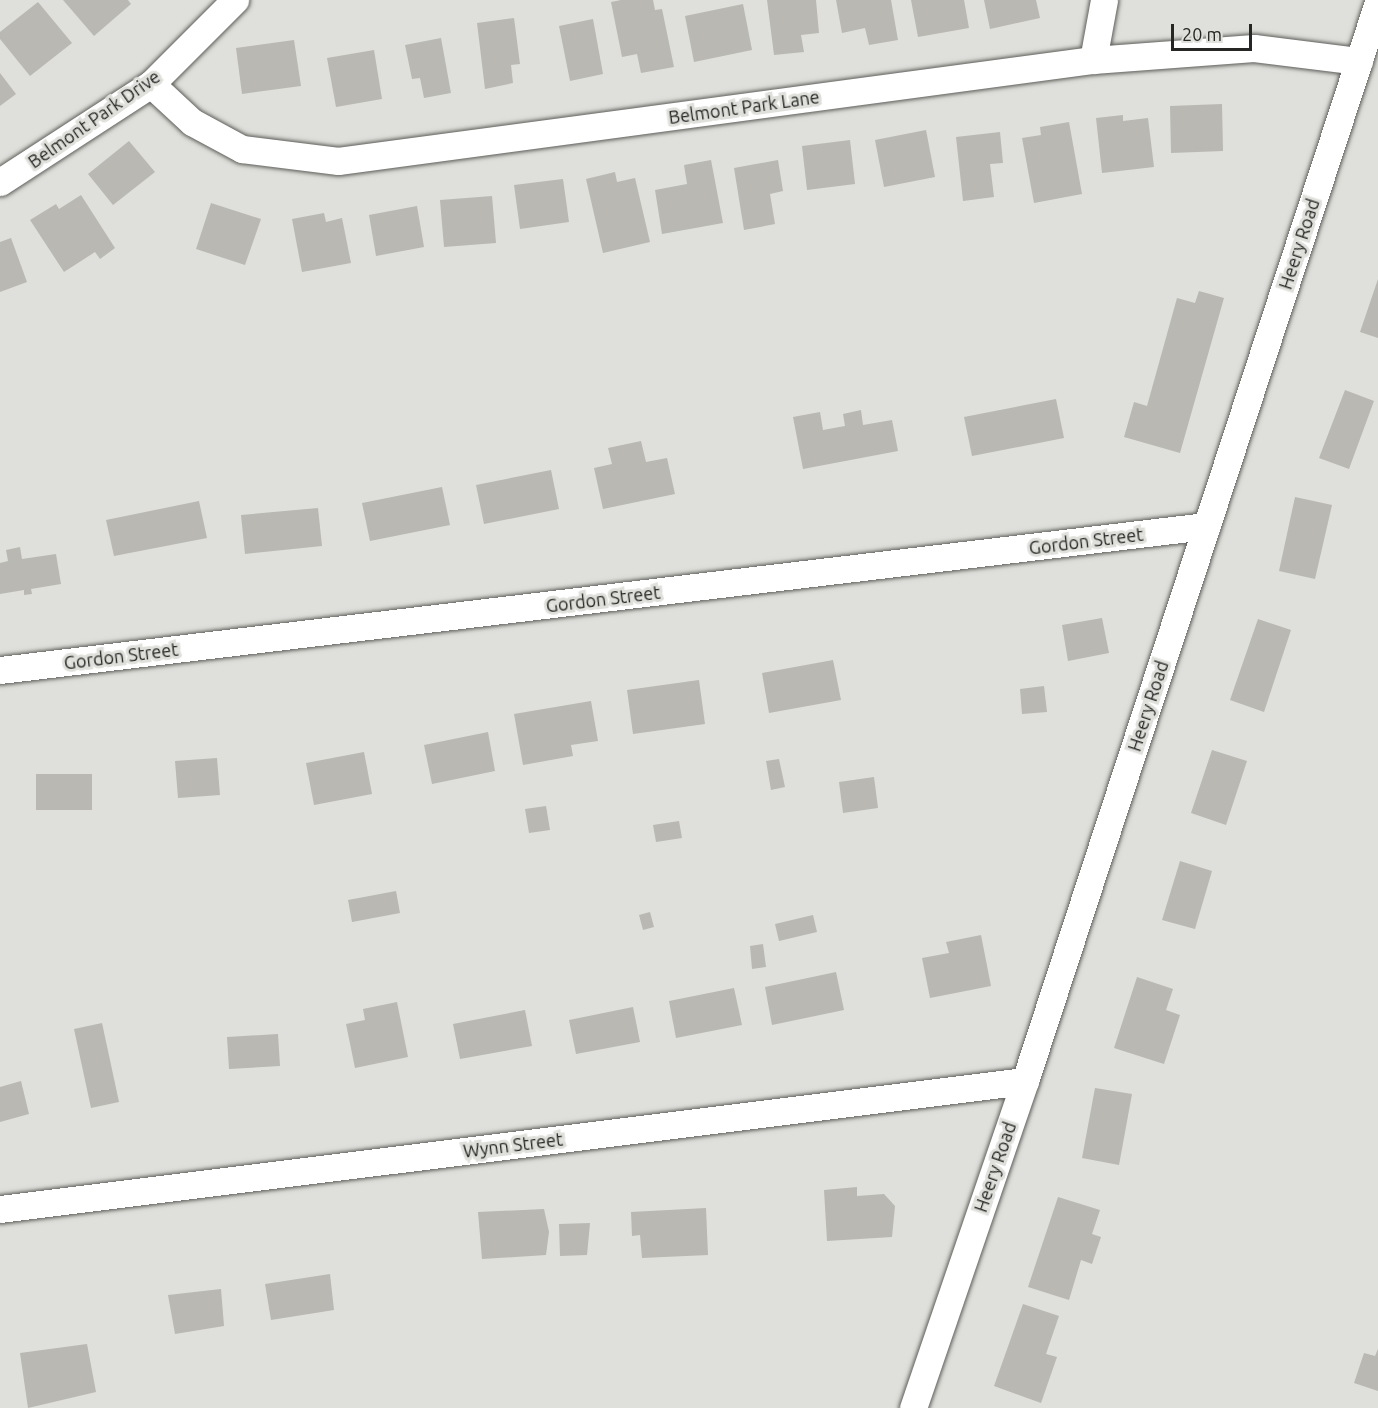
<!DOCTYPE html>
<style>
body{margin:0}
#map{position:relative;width:1378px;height:1408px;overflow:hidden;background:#dfe0db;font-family:Ubuntu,sans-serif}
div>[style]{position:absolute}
.building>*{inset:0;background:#b9b8b3}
.roads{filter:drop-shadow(0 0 2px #5d5e5a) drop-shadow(0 0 2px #5d5e5a)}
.minor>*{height:27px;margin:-13.5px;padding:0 13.5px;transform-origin:13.5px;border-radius:13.5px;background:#fff}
span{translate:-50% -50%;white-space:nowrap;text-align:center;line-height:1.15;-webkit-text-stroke:6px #dfe0db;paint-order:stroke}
.street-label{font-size:18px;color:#262725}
.scale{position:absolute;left:1171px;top:24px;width:81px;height:27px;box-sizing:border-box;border:3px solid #262725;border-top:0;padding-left:8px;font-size:18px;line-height:21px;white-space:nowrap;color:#262725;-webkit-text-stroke:4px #dfe0db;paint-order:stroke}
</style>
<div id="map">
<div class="building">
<i style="clip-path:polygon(63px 0,128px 0,131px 4px,94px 36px)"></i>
<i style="clip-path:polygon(621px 0,653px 0,655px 10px,662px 9px,674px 67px,641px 73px,637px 54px,622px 57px,611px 2px)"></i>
<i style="clip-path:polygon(767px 0,816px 0,819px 33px,801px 35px,804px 52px,774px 55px)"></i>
<i style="clip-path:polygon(836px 0,891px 0,898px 40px,869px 45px,865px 28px,842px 33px)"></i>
<i style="clip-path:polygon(911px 0,964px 0,969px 28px,918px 37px)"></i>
<i style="clip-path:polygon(984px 0,1036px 0,1040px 18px,990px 29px)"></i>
<i style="clip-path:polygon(38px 2px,72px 43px,30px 76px,0 39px,0 32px)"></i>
<i style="clip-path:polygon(743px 4px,752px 50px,694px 62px,685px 16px)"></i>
<i style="clip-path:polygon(514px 18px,520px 64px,511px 65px,513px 83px,485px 89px,477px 23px)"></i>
<i style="clip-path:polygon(593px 19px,603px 74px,570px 81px,559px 26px)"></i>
<i style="clip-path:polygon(441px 38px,451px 93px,424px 98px,420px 78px,412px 79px,405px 45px)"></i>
<i style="clip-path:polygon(294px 40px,301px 86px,242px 94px,236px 48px)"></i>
<i style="clip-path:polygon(374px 50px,382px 99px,336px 107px,327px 58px)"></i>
<i style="clip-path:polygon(0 73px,16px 94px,0 106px)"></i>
<i style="clip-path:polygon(1222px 104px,1223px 151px,1171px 153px,1170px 106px)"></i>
<i style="clip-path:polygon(1123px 115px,1123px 121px,1148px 118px,1154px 167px,1102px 173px,1096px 118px)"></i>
<i style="clip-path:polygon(1069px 122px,1082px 194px,1034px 203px,1022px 138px,1041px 135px,1040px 127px)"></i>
<i style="clip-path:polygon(926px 130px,935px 177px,884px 187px,875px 140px)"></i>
<i style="clip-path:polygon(1000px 132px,1003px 163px,990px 164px,994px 197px,963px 201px,956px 137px)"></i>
<i style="clip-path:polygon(850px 140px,855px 184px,807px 190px,802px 146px)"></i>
<i style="clip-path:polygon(129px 141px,155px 172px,113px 205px,88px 174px)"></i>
<i style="clip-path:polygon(711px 160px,723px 223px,662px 234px,655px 190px,687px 184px,684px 165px)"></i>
<i style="clip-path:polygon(778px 160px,783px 191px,770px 194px,775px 224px,744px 230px,734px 168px)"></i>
<i style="clip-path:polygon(615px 172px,617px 182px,635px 178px,650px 242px,603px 253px,586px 179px)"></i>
<i style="clip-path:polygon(563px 179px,569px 222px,520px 229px,514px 185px)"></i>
<i style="clip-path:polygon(81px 195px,115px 248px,100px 259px,95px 252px,64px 272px,30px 220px,56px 204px,59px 209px)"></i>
<i style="clip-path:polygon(492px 196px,496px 243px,444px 247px,440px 200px)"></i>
<i style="clip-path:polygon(211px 203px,261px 219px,245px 265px,196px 249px)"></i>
<i style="clip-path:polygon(417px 206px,424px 247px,376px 256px,369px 215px)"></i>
<i style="clip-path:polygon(324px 213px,326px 222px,342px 218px,351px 263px,302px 272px,292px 219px)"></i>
<i style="clip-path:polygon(11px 238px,27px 282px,0 292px,0 242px)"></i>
<i style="clip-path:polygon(1378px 279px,1378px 338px,1360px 332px)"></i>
<i style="clip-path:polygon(1199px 291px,1224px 298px,1180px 453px,1124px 437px,1134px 402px,1147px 406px,1177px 298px,1195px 303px)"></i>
<i style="clip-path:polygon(1345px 390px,1374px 401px,1349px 469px,1319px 458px)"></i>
<i style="clip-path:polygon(1056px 399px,1064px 438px,972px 456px,964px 417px)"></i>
<i style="clip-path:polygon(861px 410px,863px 425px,892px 420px,898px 451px,803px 469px,793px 417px,820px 412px,823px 430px,845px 426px,843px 414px)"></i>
<i style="clip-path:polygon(641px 441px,646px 462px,667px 458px,675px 494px,603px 509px,594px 468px,612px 464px,608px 448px)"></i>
<i style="clip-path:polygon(551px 470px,559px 509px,484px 524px,476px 485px)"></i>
<i style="clip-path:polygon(442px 487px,450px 525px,370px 541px,362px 503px)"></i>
<i style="clip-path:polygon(1295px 497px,1332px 505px,1315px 579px,1279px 571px)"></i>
<i style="clip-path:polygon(199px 501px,207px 538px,114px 556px,106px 520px)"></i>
<i style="clip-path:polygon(318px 508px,322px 546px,245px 554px,241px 515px)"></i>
<i style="clip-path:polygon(20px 547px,22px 559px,56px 554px,61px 584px,31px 589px,32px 594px,24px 595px,24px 590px,0 594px,0 563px,8px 561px,6px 550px)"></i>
<i style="clip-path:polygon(1102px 618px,1109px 653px,1068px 661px,1062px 625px)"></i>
<i style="clip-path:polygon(1258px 619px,1291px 630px,1264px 712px,1230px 700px)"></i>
<i style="clip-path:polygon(833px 660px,841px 700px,769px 713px,762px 673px)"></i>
<i style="clip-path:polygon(699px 680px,705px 724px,633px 734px,627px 690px)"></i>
<i style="clip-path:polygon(1044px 686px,1047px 712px,1022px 714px,1020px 689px)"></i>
<i style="clip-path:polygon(591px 701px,598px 741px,571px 745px,573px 756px,523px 765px,514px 714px)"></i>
<i style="clip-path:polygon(488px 732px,495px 771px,432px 784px,424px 745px)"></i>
<i style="clip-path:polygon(1212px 750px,1247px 761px,1226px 825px,1191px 813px)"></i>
<i style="clip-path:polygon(364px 752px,372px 794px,314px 805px,306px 763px)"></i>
<i style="clip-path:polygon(217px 758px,220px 795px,178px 798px,175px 761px)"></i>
<i style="clip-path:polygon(779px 759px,785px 787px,771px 790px,766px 761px)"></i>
<i style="clip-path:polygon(36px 774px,92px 774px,92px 810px,36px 810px)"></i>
<i style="clip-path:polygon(874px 777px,878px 808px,843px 813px,839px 782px)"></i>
<i style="clip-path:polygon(546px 806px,550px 830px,529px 833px,525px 809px)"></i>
<i style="clip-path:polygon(679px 821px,682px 838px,656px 842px,653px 825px)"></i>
<i style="clip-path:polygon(1180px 861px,1212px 871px,1195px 929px,1162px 920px)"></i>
<i style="clip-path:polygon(396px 891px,400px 913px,352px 922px,348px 900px)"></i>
<i style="clip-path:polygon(650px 912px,654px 927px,643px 930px,639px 915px)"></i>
<i style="clip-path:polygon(813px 915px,817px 932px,779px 941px,775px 924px)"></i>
<i style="clip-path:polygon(981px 935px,991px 986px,930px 998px,922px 958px,949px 953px,946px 942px)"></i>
<i style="clip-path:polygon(763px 944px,766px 967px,752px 969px,750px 946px)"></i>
<i style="clip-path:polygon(836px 972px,844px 1010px,772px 1025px,765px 987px)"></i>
<i style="clip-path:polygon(1137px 977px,1173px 989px,1166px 1010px,1180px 1015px,1164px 1064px,1114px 1048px)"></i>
<i style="clip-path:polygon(734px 988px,742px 1025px,676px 1038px,669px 1001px)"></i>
<i style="clip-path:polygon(397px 1002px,408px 1057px,355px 1068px,346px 1024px,365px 1020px,363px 1009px)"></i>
<i style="clip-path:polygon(633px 1007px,640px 1042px,576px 1054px,569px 1020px)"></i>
<i style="clip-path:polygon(525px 1010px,532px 1046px,460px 1059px,453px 1024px)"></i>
<i style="clip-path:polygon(102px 1023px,119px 1102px,91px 1108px,74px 1029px)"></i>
<i style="clip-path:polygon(278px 1034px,280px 1066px,229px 1069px,227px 1037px)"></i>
<i style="clip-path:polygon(21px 1081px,29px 1114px,0 1122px,0 1087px)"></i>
<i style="clip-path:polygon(1095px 1088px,1132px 1094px,1119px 1165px,1082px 1158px)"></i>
<i style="clip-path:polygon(857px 1187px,857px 1196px,884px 1194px,895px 1206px,892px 1237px,827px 1241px,824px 1190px)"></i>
<i style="clip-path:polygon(1058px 1197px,1100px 1210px,1092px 1234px,1101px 1237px,1092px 1264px,1081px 1260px,1069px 1300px,1028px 1287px)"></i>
<i style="clip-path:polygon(706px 1208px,708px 1255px,642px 1258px,640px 1235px,632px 1236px,631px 1212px)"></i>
<i style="clip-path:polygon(544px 1209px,549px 1232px,546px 1255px,482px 1259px,478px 1212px)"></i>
<i style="clip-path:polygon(590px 1223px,587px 1255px,560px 1256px,559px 1224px)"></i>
<i style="clip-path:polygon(330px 1274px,334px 1310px,271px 1320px,265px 1284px)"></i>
<i style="clip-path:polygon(221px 1289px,224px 1326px,175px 1334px,168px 1295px)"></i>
<i style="clip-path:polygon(1023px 1304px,1059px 1316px,1046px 1354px,1057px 1357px,1041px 1403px,994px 1386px)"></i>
<i style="clip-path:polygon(87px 1344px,96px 1392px,28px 1408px,20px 1353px)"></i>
<i style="clip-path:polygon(1378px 1349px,1378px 1391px,1354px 1383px,1364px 1353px,1375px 1356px)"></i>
</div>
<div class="roads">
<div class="minor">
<i style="left:1093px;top:60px;width:61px;rotate:-79.6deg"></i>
<i style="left:151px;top:84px;width:56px;rotate:42.8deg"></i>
<i style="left:192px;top:122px;width:57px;rotate:28.4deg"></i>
<i style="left:242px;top:149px;width:97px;rotate:7.1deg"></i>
<i style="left:338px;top:161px;width:762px;rotate:-7.62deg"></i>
<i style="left:1093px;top:60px;width:161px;rotate:-4.3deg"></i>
<i style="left:1254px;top:48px;width:106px;rotate:7.1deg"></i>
<i style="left:0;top:182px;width:180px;rotate:-33deg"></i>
<i style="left:151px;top:84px;width:119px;rotate:-45deg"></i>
<i style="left:0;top:670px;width:1215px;rotate:-6.81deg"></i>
<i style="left:0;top:1209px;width:1033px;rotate:-7.12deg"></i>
<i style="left:913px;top:1408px;width:346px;rotate:-71.1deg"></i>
<i style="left:1025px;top:1081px;width:1135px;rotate:-71.88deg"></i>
</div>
</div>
<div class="street-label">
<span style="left:744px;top:107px;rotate:-8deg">Belmont Park Lane</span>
<span style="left:94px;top:119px;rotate:-35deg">Belmont Park Drive</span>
<span style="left:1299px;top:244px;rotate:-72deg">Heery Road</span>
<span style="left:1086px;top:541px;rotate:-7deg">Gordon Street</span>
<span style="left:603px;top:599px;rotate:-7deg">Gordon Street</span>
<span style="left:121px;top:656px;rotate:-7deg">Gordon Street</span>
<span style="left:1148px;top:706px;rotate:-72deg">Heery Road</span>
<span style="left:513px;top:1145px;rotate:-7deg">Wynn Street</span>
<span style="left:995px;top:1167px;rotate:-71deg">Heery Road</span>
</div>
<div class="scale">20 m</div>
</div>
